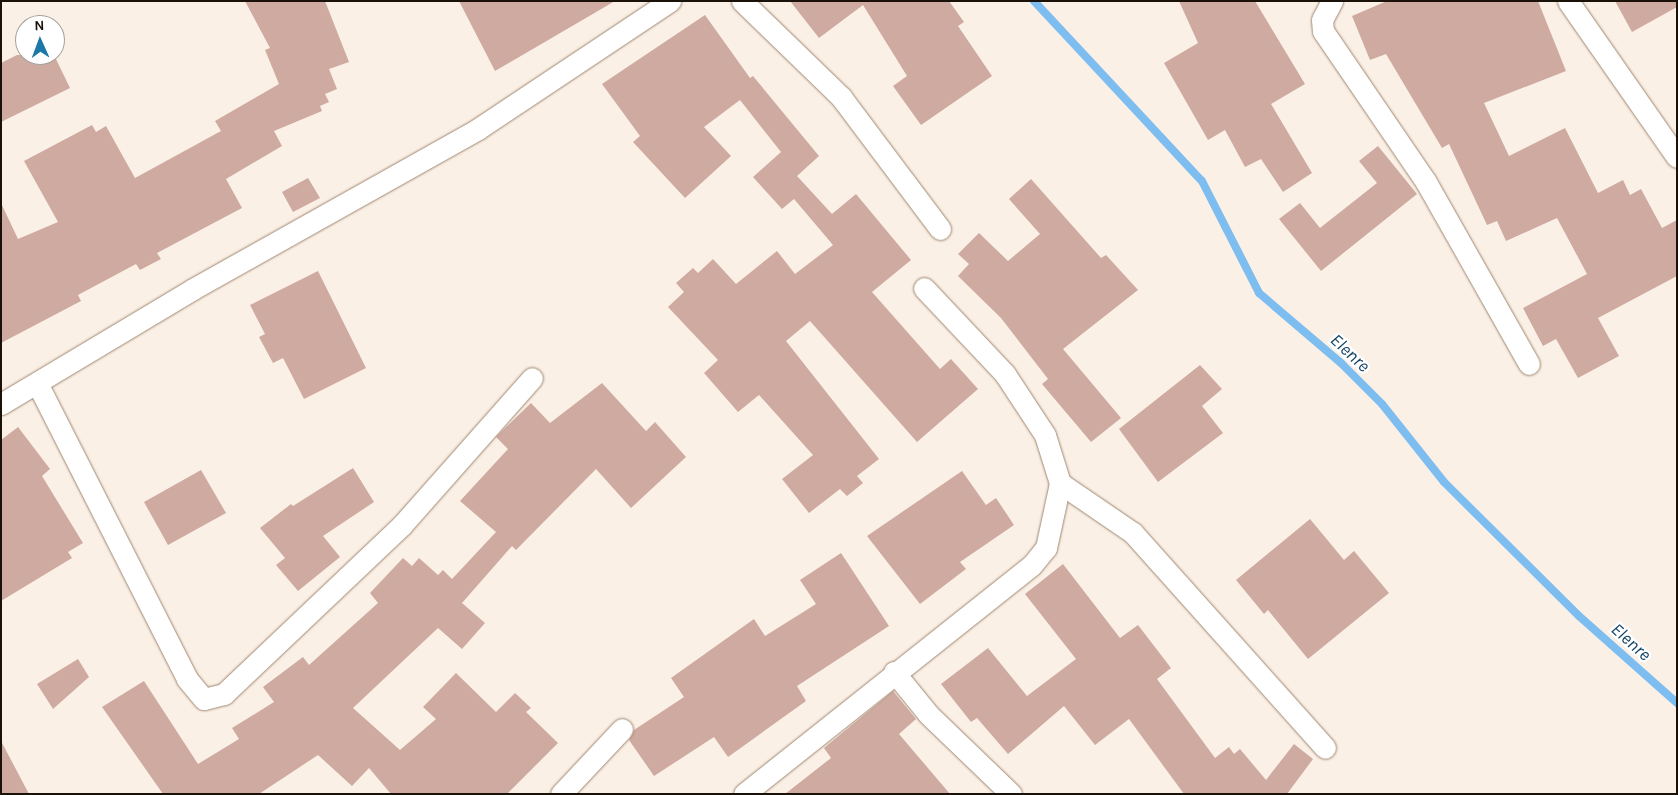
<!DOCTYPE html>
<style>
body{margin:0}
#map{position:relative;width:1678px;height:795px;overflow:hidden;background:#fbf0e6;font-family:Karla,sans-serif}
div>[style]{position:absolute}
.stream>*{height:8px;margin:-4px;padding:0 4px;transform-origin:4px;border-radius:4px;background:#7ebdef}
.building>*{inset:0;background:#ceaaa1}
.roads{filter:drop-shadow(0 0 1px #9f8770) drop-shadow(0 0 1px #9f8770)}
.street>*{height:21px;margin:-10.5px;padding:0 10.5px;transform-origin:10.5px;border-radius:10.5px;background:#fff}
span{translate:-50% -50%;white-space:nowrap;text-align:center;line-height:1.15;-webkit-text-stroke:4.5px #fff;paint-order:stroke}
.water-label{font-size:18px;color:#144465;font-style:italic}
.frame{position:absolute;inset:0;border:2px solid #1a1108;pointer-events:none}
.north{position:absolute;left:15px;top:15px;width:50px;height:50px;box-sizing:border-box;background:#fff;border:1px solid #a3a09c;border-radius:50%;rotate:358deg;font-size:14px;font-weight:700;line-height:20px;text-align:center;color:#1a1108}
.north::after{content:'';display:block;margin:auto;width:18px;height:22px;background:#1c78a6;clip-path:polygon(50% 0,100% 100%,50% 72%,0 100%)}
</style>
<div id="map">
<div class="stream">
<i style="left:1034px;top:1px;width:246px;rotate:47deg"></i>
<i style="left:1202px;top:181px;width:126px;rotate:63deg"></i>
<i style="left:1259px;top:293px;width:108px;rotate:40.5deg"></i>
<i style="left:1341px;top:363px;width:58px;rotate:45deg"></i>
<i style="left:1382px;top:404px;width:100px;rotate:51.5deg"></i>
<i style="left:1444px;top:482px;width:190px;rotate:44.8deg"></i>
<i style="left:1579px;top:616px;width:131px;rotate:41.6deg"></i>
</div>
<div class="building">
<i style="clip-path:polygon(245px 1px,325px 1px,349px 62px,329px 69px,337px 89px,325px 94px,329px 102px,320px 106px,322px 111px,274px 131px,282px 146px,226px 179px,242px 208px,157px 253px,161px 259px,140px 270px,136px 264px,78px 295px,81px 301px,1px 343px,1px 203px,18px 239px,58px 222px,24px 161px,92px 125px,96px 132px,106px 126px,135px 178px,221px 131px,215px 121px,279px 84px,265px 50px,270px 48px)"></i>
<i style="clip-path:polygon(459px 1px,615px 1px,495px 71px)"></i>
<i style="clip-path:polygon(790px 1px,949px 1px,964px 22px,958px 26px,992px 76px,921px 125px,893px 86px,907px 76px,863px 5px,819px 38px)"></i>
<i style="clip-path:polygon(1179px 1px,1255px 1px,1305px 84px,1271px 104px,1312px 173px,1283px 192px,1261px 159px,1245px 167px,1225px 130px,1208px 140px,1164px 63px,1198px 43px)"></i>
<i style="clip-path:polygon(1387px 1px,1538px 1px,1566px 71px,1484px 103px,1509px 156px,1565px 128px,1598px 193px,1623px 180px,1630px 195px,1641px 189px,1662px 228px,1677px 220px,1677px 276px,1598px 318px,1619px 356px,1578px 378px,1556px 339px,1543px 346px,1523px 308px,1587px 274px,1557px 218px,1506px 241px,1497px 221px,1487px 225px,1449px 144px,1442px 148px,1386px 54px,1370px 60px,1352px 16px)"></i>
<i style="clip-path:polygon(1615px 1px,1677px 1px,1677px 7px,1632px 32px)"></i>
<i style="clip-path:polygon(705px 15px,750px 78px,753px 76px,819px 156px,797px 176px,832px 214px,856px 194px,911px 260px,872px 292px,940px 369px,951px 359px,978px 389px,917px 442px,810px 321px,786px 341px,879px 459px,857px 476px,863px 483px,847px 496px,840px 489px,809px 513px,782px 479px,813px 455px,759px 395px,738px 412px,704px 373px,718px 360px,668px 307px,684px 292px,676px 283px,693px 268px,698px 273px,713px 259px,736px 284px,777px 251px,795px 274px,833px 245px,794px 199px,782px 209px,753px 177px,781px 152px,740px 100px,704px 127px,731px 156px,685px 198px,633px 142px,640px 136px,602px 84px)"></i>
<i style="clip-path:polygon(17px 55px,54px 55px,70px 88px,1px 122px,1px 63px)"></i>
<i style="clip-path:polygon(1378px 146px,1417px 194px,1321px 271px,1279px 219px,1300px 203px,1320px 228px,1377px 183px,1359px 161px)"></i>
<i style="clip-path:polygon(308px 178px,320px 198px,293px 212px,282px 192px)"></i>
<i style="clip-path:polygon(1031px 179px,1101px 258px,1106px 255px,1138px 290px,1063px 349px,1121px 418px,1091px 442px,1042px 384px,1048px 379px,1001px 318px,958px 276px,969px 264px,958px 254px,979px 233px,1008px 261px,1040px 234px,1009px 199px)"></i>
<i style="clip-path:polygon(318px 271px,366px 368px,304px 399px,283px 358px,273px 363px,259px 337px,265px 334px,250px 305px)"></i>
<i style="clip-path:polygon(1200px 365px,1222px 389px,1202px 406px,1223px 433px,1158px 482px,1119px 429px)"></i>
<i style="clip-path:polygon(602px 383px,646px 431px,655px 422px,686px 457px,631px 508px,596px 469px,516px 550px,512px 546px,462px 603px,485px 623px,462px 649px,438px 628px,353px 708px,400px 750px,436px 719px,423px 707px,456px 673px,496px 712px,515px 693px,531px 708px,526px 712px,558px 743px,507px 794px,391px 794px,369px 768px,352px 786px,318px 755px,259px 794px,163px 794px,102px 707px,144px 681px,198px 764px,239px 739px,232px 728px,274px 702px,263px 687px,303px 657px,309px 665px,378px 603px,370px 593px,403px 558px,412px 566px,419px 558px,438px 575px,443px 570px,452px 579px,496px 532px,460px 501px,508px 449px,496px 437px,503px 430px,531px 403px,550px 423px)"></i>
<i style="clip-path:polygon(18px 427px,50px 469px,42px 476px,83px 543px,68px 552px,72px 558px,1px 601px,1px 440px)"></i>
<i style="clip-path:polygon(353px 468px,374px 502px,323px 536px,340px 557px,298px 591px,276px 565px,285px 558px,260px 528px,291px 504px,293px 506px)"></i>
<i style="clip-path:polygon(201px 470px,226px 513px,168px 545px,144px 502px)"></i>
<i style="clip-path:polygon(962px 471px,986px 505px,996px 498px,1014px 525px,960px 562px,966px 569px,920px 604px,867px 536px)"></i>
<i style="clip-path:polygon(1310px 519px,1344px 560px,1354px 551px,1389px 593px,1308px 659px,1268px 610px,1264px 614px,1236px 580px)"></i>
<i style="clip-path:polygon(841px 553px,889px 626px,797px 686px,806px 701px,728px 757px,714px 737px,654px 776px,629px 740px,634px 730px,684px 697px,671px 678px,754px 619px,765px 636px,816px 604px,800px 580px)"></i>
<i style="clip-path:polygon(1063px 564px,1120px 638px,1138px 625px,1171px 668px,1157px 679px,1215px 758px,1229px 747px,1234px 754px,1240px 749px,1266px 780px,1294px 744px,1313px 759px,1287px 794px,1184px 794px,1129px 719px,1095px 745px,1064px 706px,1008px 754px,977px 718px,971px 722px,941px 684px,988px 648px,1027px 696px,1076px 659px,1025px 594px)"></i>
<i style="clip-path:polygon(78px 659px,89px 677px,53px 709px,37px 684px)"></i>
<i style="clip-path:polygon(893px 691px,916px 719px,899px 734px,950px 794px,785px 794px,831px 758px,824px 748px)"></i>
<i style="clip-path:polygon(1px 741px,29px 794px,1px 794px)"></i>
</div>
<div class="roads">
<div class="street">
<i style="left:742px;top:1px;width:138px;rotate:44.1deg"></i>
<i style="left:841px;top:97px;width:165px;rotate:53.1deg"></i>
<i style="left:1332px;top:1px;width:21px;rotate:118deg"></i>
<i style="left:1322px;top:20px;width:11px;rotate:85deg"></i>
<i style="left:1323px;top:31px;width:183px;rotate:55.7deg"></i>
<i style="left:1426px;top:182px;width:209px;rotate:60.5deg"></i>
<i style="left:1568px;top:1px;width:190px;rotate:55.1deg"></i>
<i style="left:37px;top:383px;width:332px;rotate:63.1deg"></i>
<i style="left:187px;top:679px;width:26px;rotate:50deg"></i>
<i style="left:204px;top:699px;width:21px;rotate:-14deg"></i>
<i style="left:224px;top:694px;width:245px;rotate:-43.5deg"></i>
<i style="left:402px;top:525px;width:196px;rotate:-48.5deg"></i>
<i style="left:1px;top:404px;width:224px;rotate:-30.9deg"></i>
<i style="left:193px;top:289px;width:327px;rotate:-29.3deg"></i>
<i style="left:478px;top:129px;width:231px;rotate:-33.7deg"></i>
<i style="left:1060px;top:483px;width:88px;rotate:34.4deg"></i>
<i style="left:1133px;top:533px;width:288px;rotate:48.2deg"></i>
<i style="left:894px;top:672px;width:55px;rotate:50.9deg"></i>
<i style="left:929px;top:715px;width:114px;rotate:43.9deg"></i>
<i style="left:561px;top:794px;width:89px;rotate:-46.8deg"></i>
<i style="left:744px;top:794px;width:368px;rotate:-38.5deg"></i>
<i style="left:1032px;top:565px;width:22px;rotate:-51deg"></i>
<i style="left:1046px;top:548px;width:66px;rotate:-77.8deg"></i>
<i style="left:1060px;top:483px;width:50px;rotate:-107.4deg"></i>
<i style="left:1045px;top:435px;width:73px;rotate:-123.3deg"></i>
<i style="left:1005px;top:374px;width:118px;rotate:-133.3deg"></i>
</div>
</div>
<div class="water-label">
<span style="left:1350px;top:353px;rotate:43deg">Elenre</span>
<span style="left:1631px;top:642px;rotate:42deg">Elenre</span>
</div>
<div class="frame"></div>
<div class="north">N</div>
</div>
